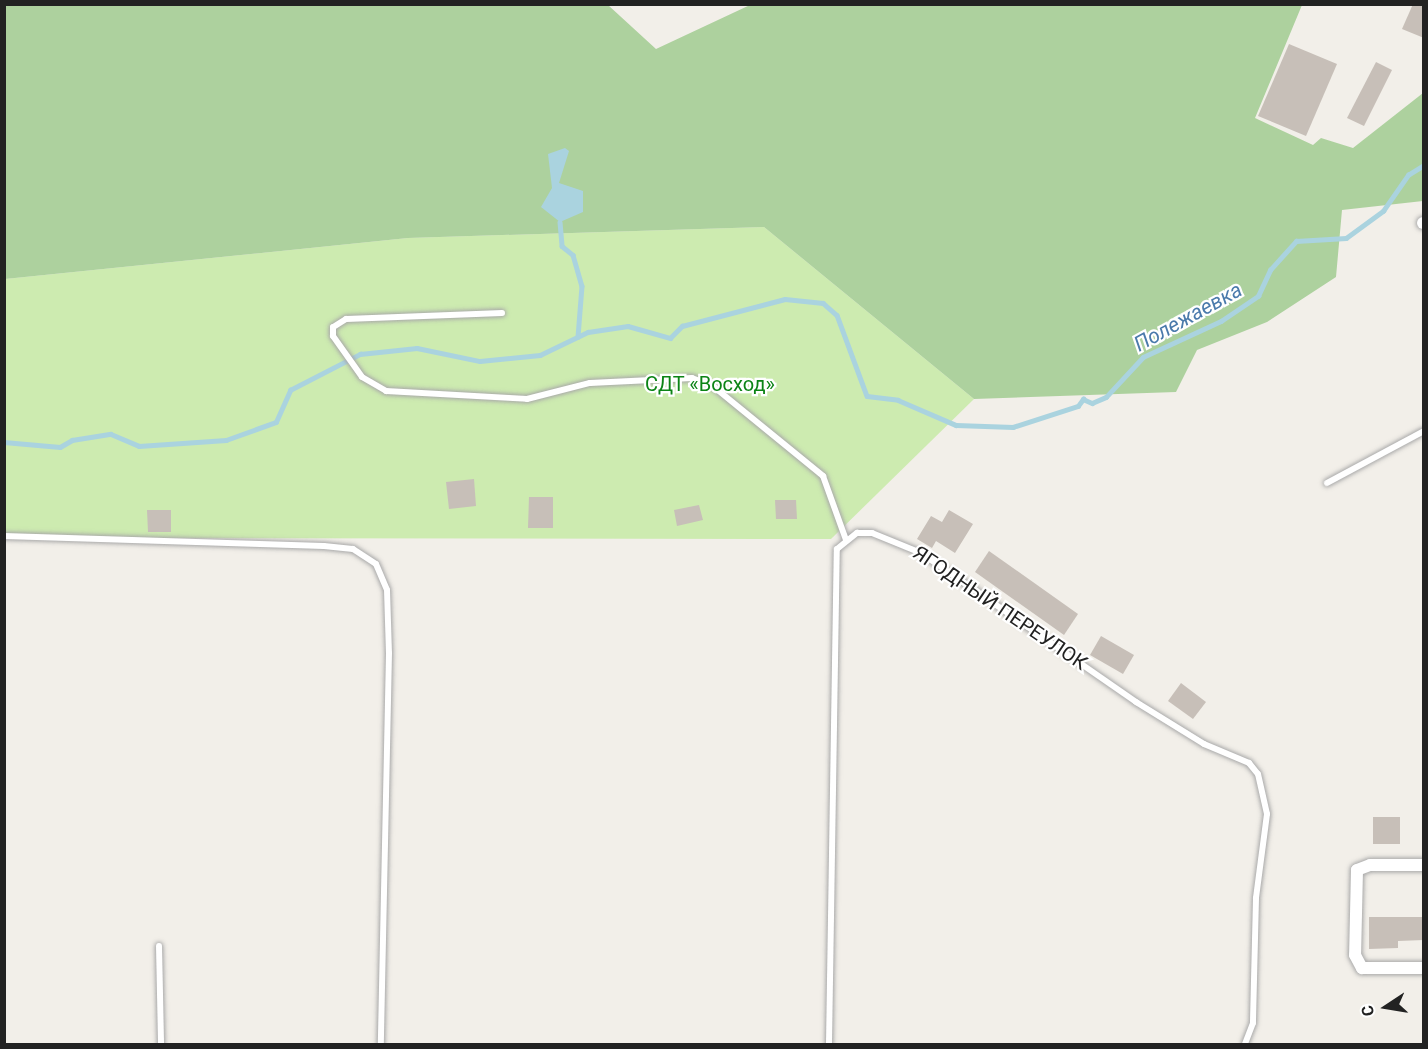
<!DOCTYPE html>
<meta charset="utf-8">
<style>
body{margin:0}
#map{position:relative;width:1428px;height:1049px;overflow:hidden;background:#f2efe9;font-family:Roboto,sans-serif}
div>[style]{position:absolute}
.grass>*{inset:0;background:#cdebb0}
.forest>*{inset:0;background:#add19e}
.water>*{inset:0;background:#aad3df}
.stream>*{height:4.5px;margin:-2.25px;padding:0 2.25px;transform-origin:2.25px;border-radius:2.25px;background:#aad3df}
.building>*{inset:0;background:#c7bfb8}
.roads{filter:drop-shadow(0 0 2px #a9a9a9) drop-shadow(0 0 2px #a9a9a9)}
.service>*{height:6px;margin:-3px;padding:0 3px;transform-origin:3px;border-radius:3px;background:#fff}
.minor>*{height:12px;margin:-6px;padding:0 6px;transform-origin:6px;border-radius:6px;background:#fff}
span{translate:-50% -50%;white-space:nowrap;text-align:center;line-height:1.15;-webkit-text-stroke:4.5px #fff;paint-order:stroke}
.park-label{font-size:20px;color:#0c8416}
.street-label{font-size:20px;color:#222}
.water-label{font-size:21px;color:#4a7aab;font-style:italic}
.frame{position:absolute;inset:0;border:6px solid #222;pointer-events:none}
.north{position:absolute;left:1356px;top:977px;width:60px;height:60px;-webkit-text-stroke:4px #fff;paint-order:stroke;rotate:258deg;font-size:16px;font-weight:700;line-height:24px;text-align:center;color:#222}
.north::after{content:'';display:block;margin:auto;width:21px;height:27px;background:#222;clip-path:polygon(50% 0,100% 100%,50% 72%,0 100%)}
</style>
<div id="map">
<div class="grass">
<i style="clip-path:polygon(764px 227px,974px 399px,831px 539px,5px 538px,5px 279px,408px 238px)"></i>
</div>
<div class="forest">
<i style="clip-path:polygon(5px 5px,608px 5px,656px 49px,750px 5px,1302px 5px,1255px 118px,1313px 145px,1321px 138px,1353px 148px,1423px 93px,1423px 201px,1342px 210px,1336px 277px,1267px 322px,1197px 350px,1176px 392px,974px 399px,764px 227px,408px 238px,5px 279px)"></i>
</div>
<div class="water">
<i style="clip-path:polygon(565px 148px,569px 151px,559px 183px,583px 191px,583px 212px,560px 222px,541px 207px,552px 188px,548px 154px)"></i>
</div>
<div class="stream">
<i style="left:560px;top:222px;width:24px;rotate:85deg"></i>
<i style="left:562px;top:246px;width:14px;rotate:39deg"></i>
<i style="left:573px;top:255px;width:32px;rotate:74deg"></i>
<i style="left:582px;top:286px;width:51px;rotate:94.5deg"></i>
<i style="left:4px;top:442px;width:56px;rotate:5.1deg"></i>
<i style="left:60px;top:447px;width:14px;rotate:-30deg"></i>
<i style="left:72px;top:440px;width:39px;rotate:-9deg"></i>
<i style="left:111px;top:434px;width:30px;rotate:23deg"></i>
<i style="left:139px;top:446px;width:87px;rotate:-3.9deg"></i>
<i style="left:226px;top:440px;width:53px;rotate:-19.8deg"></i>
<i style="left:276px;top:422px;width:35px;rotate:-66deg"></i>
<i style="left:290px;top:390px;width:79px;rotate:-27.2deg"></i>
<i style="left:360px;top:354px;width:57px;rotate:-6deg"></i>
<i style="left:417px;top:348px;width:64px;rotate:11.7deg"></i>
<i style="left:480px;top:361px;width:60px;rotate:-5.7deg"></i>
<i style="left:540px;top:355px;width:53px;rotate:-25.6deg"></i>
<i style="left:588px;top:332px;width:40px;rotate:-8.5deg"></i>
<i style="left:628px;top:326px;width:44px;rotate:15.9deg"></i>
<i style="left:670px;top:338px;width:17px;rotate:-45deg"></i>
<i style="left:682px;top:326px;width:106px;rotate:-14.7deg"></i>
<i style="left:785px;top:299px;width:38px;rotate:6deg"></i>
<i style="left:823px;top:303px;width:18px;rotate:41deg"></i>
<i style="left:837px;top:315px;width:86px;rotate:69.7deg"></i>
<i style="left:867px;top:396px;width:31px;rotate:7deg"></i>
<i style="left:898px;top:400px;width:63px;rotate:23.3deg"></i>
<i style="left:956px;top:425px;width:57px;rotate:2deg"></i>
<i style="left:1013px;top:427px;width:68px;rotate:-17.9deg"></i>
<i style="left:1078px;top:406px;width:9px;rotate:-54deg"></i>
<i style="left:1083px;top:399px;width:10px;rotate:24deg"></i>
<i style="left:1092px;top:403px;width:15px;rotate:-23deg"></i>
<i style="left:1106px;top:397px;width:54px;rotate:-47.2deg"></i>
<i style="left:1143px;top:357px;width:86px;rotate:-24.8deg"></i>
<i style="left:1221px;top:321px;width:45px;rotate:-34deg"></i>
<i style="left:1258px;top:296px;width:29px;rotate:-65deg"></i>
<i style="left:1270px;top:270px;width:39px;rotate:-48deg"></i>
<i style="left:1296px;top:241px;width:50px;rotate:-3.4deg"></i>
<i style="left:1346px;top:238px;width:46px;rotate:-36.1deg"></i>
<i style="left:1383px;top:211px;width:44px;rotate:-55.2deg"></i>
<i style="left:1408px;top:175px;width:19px;rotate:-32deg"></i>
</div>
<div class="building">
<i style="clip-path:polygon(1413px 4px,1424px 4px,1424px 38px,1402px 29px)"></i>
<i style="clip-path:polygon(1289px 44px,1337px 64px,1306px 136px,1258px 116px)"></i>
<i style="clip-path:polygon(1376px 62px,1392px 70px,1364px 126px,1347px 118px)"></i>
<i style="clip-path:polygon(474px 479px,476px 506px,449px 509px,446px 482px)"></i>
<i style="clip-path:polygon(529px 497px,553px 497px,553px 528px,528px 528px)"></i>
<i style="clip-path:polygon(775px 500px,796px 500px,797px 519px,776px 519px)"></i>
<i style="clip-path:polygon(699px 505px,703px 520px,677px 526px,674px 510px)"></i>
<i style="clip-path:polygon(147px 510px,171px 510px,171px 532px,148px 532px)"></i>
<i style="clip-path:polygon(949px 510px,973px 524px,955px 553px,936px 541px,932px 548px,917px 539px,931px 516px,942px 522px)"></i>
<i style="clip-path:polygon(989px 551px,1078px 614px,1064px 635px,975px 572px)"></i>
<i style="clip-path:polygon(1101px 636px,1134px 655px,1123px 674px,1090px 655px)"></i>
<i style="clip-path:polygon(1181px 683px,1206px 702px,1193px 719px,1168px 701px)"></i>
<i style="clip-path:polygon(1373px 817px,1400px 817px,1400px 844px,1373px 844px)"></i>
<i style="clip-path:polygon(1369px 917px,1424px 917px,1424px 940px,1398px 941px,1398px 948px,1369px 949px)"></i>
</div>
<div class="roads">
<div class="service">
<i style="left:502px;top:313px;width:156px;rotate:177.8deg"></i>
<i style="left:346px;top:319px;width:15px;rotate:148deg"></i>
<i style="left:333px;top:327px;width:9px;rotate:90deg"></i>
<i style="left:333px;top:336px;width:50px;rotate:54.7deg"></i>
<i style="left:362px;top:377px;width:28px;rotate:30deg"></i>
<i style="left:386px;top:391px;width:141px;rotate:3.2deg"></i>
<i style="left:527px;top:399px;width:65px;rotate:-14.3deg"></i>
<i style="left:590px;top:383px;width:102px;rotate:-2.8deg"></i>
<i style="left:692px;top:378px;width:24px;rotate:22deg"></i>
<i style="left:714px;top:387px;width:141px;rotate:39.2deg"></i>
<i style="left:823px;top:476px;width:68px;rotate:70.2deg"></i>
<i style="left:1327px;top:483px;width:110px;rotate:-28.2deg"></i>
<i style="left:4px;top:536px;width:320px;rotate:1.8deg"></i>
<i style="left:324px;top:546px;width:29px;rotate:6deg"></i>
<i style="left:353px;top:549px;width:27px;rotate:33deg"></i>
<i style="left:376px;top:564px;width:28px;rotate:67deg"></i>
<i style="left:387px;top:590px;width:63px;rotate:88.2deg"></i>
<i style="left:389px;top:653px;width:391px;rotate:91.2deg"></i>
<i style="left:159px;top:946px;width:98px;rotate:88.8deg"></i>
<i style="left:829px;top:1044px;width:495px;rotate:-89.1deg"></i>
<i style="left:837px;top:549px;width:26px;rotate:-39deg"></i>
<i style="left:857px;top:533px;width:15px"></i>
<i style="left:872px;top:533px;width:53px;rotate:22.2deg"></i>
<i style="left:921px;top:553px;width:262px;rotate:34.7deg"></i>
<i style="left:1136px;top:702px;width:80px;rotate:31.7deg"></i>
<i style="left:1204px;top:744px;width:49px;rotate:22.9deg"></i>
<i style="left:1249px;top:763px;width:14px;rotate:51deg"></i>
<i style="left:1258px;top:774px;width:41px;rotate:77.3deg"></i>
<i style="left:1267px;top:814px;width:85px;rotate:97.5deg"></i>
<i style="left:1256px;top:898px;width:125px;rotate:91.4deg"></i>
<i style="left:1253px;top:1023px;width:22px;rotate:111deg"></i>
</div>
<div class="minor">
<i style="left:1423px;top:223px;width:1px"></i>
<i style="left:1424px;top:865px;width:54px;rotate:180deg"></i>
<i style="left:1370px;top:865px;width:14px;rotate:159deg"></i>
<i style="left:1357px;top:870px;width:85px;rotate:91.3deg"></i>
<i style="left:1355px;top:955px;width:15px;rotate:62deg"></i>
<i style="left:1362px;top:968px;width:62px"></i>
</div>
</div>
<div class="park-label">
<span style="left:710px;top:384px">СДТ «Восход»</span>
</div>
<div class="street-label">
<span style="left:1000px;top:608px;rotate:34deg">ЯГОДНЫЙ ПЕРЕУЛОК</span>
</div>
<div class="water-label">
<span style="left:1188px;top:317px;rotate:-29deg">Полежаевка</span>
</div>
<div class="frame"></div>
<div class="north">С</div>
</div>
